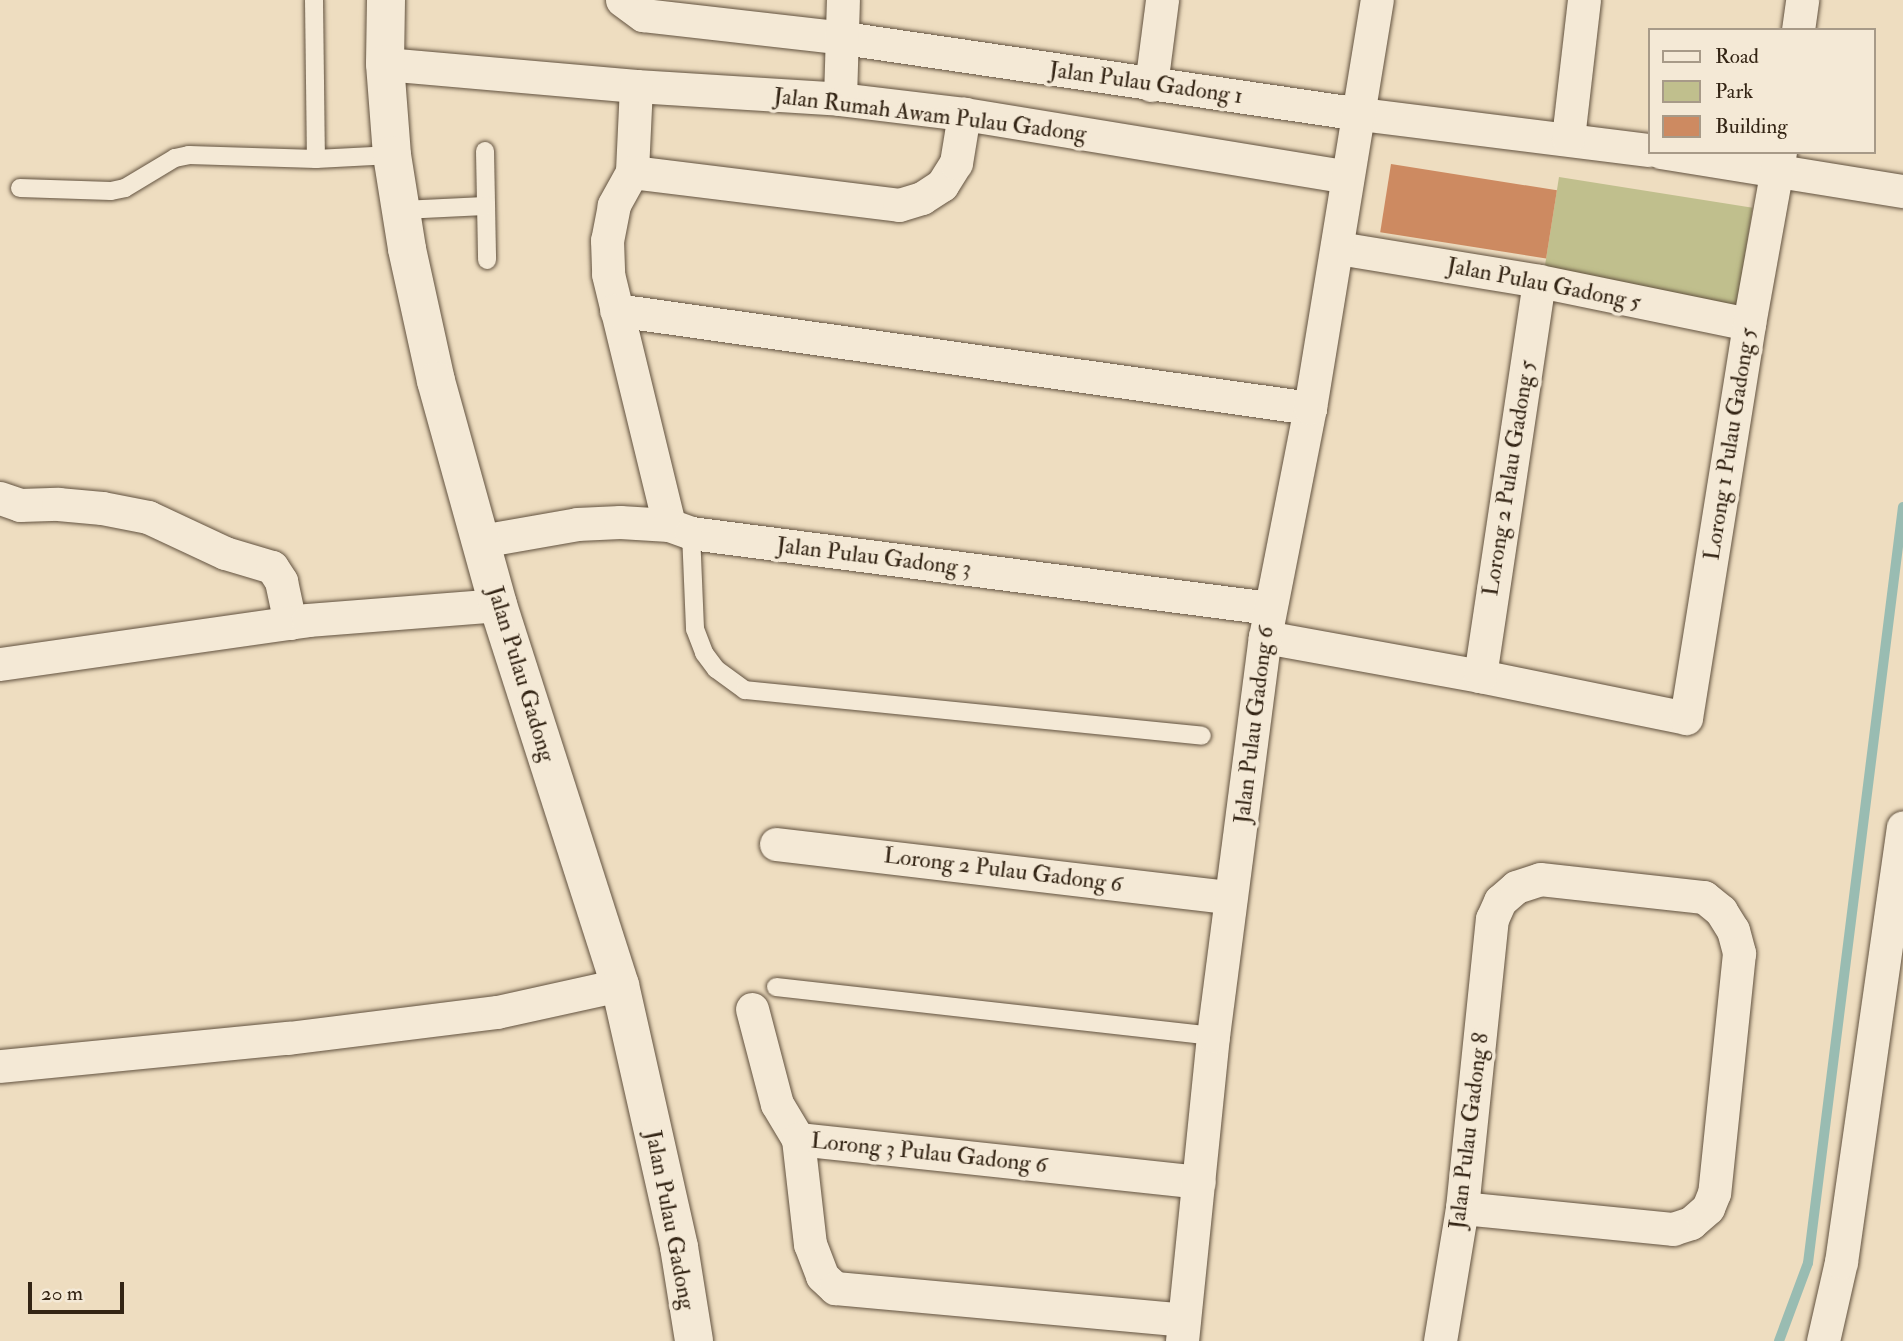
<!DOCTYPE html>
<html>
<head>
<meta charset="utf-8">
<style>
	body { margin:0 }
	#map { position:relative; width:1903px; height:1341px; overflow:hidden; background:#eeddc0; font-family:"IM FELL Double Pica",serif }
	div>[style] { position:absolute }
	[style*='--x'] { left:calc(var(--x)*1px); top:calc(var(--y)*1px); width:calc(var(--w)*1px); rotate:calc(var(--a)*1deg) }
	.green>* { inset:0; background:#c0bf8d; transform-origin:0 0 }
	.stream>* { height:10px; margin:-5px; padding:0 5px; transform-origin:5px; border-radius:5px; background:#99bcb2 }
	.building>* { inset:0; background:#cd8a61; transform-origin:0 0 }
	.roads { filter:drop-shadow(0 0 2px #62523f) drop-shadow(0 0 2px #62523f) }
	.lane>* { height:18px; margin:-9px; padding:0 9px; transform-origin:9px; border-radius:9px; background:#f4e9d6 }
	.street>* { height:33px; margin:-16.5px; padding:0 16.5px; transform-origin:16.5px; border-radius:16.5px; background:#f4e9d6 }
	.secondary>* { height:38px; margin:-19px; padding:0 19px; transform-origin:19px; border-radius:19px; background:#f4e9d6 }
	span { translate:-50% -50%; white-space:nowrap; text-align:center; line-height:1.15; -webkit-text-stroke:7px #f4e9d6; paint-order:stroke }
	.street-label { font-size:23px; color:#332414 }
	.legend { position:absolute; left:1648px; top:28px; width:228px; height:126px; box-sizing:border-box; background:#f4e9d6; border:2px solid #a79a88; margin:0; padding:9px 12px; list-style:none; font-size:21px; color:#332414 }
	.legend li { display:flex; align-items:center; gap:14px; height:35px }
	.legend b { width:35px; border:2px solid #a79a88 }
	.scale { position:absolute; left:28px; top:1282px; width:96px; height:32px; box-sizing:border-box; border:4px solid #332414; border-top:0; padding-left:9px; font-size:21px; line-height:24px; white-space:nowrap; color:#332414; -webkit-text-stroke:5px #f4e9d6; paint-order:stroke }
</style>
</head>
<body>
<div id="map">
	<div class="green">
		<i style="left:1559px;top:177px;width:196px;height:99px;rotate:9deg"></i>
	</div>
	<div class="stream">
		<i style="--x:1779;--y:1341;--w:83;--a:-69.6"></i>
		<i style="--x:1808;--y:1263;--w:762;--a:-82.84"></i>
	</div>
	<div class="building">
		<i style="left:1391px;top:164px;width:168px;height:69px;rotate:9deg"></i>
	</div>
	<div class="roads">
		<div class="lane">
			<i style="--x:314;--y:0;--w:159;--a:89.3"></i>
			<i style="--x:485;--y:151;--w:109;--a:88.9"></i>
			<i style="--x:20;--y:188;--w:91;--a:1.9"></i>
			<i style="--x:111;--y:191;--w:14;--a:-12"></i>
			<i style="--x:125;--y:188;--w:58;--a:-31"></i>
			<i style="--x:175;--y:158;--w:14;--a:-12"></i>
			<i style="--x:189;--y:155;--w:127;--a:1.8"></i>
			<i style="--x:316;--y:159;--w:76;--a:-3"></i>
			<i style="--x:401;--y:210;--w:85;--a:-2.7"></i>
			<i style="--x:691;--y:533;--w:96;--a:87.6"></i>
			<i style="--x:695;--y:629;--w:26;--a:69"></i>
			<i style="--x:704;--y:653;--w:20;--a:53"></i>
			<i style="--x:716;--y:669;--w:36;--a:36"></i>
			<i style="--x:745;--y:690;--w:459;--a:5.7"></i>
			<i style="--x:776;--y:987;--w:440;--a:6.4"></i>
		</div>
		<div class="street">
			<i style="--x:622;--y:0;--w:26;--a:36"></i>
			<i style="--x:643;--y:15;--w:202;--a:6.5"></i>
			<i style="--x:844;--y:38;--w:522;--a:8.38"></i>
			<i style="--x:1360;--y:114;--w:291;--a:7.1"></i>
			<i style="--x:1798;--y:30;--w:30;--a:-82"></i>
			<i style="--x:385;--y:64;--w:252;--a:5"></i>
			<i style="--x:636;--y:86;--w:204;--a:3.6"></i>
			<i style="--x:840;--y:99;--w:125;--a:6.9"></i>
			<i style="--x:964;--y:114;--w:388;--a:9.3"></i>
			<i style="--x:1151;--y:85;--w:86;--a:-82.6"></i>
			<i style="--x:636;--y:86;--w:86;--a:92.7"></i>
			<i style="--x:632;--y:172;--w:38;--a:119"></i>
			<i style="--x:614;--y:205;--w:36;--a:101"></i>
			<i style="--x:607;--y:240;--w:34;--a:88"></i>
			<i style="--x:608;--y:274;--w:258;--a:76.3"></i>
			<i style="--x:840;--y:99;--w:99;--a:-88.3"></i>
			<i style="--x:1568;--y:138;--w:139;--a:-83.4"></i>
			<i style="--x:1661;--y:152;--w:245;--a:9.2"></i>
			<i style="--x:632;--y:172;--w:269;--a:7"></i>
			<i style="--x:899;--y:205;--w:24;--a:-17"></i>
			<i style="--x:922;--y:198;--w:24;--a:-33"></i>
			<i style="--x:942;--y:185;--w:26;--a:-58"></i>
			<i style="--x:956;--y:163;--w:50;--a:-80.7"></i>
			<i style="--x:1338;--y:248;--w:204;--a:9.3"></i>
			<i style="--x:1539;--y:281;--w:214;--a:11.6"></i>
			<i style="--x:616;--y:310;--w:701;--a:8.04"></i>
			<i style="--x:0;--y:498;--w:21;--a:19"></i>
			<i style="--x:20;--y:505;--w:38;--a:-2"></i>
			<i style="--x:58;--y:504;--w:44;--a:5.2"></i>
			<i style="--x:102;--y:508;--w:47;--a:11.1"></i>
			<i style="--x:148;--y:517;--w:85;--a:25.1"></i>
			<i style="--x:225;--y:553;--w:49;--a:16.6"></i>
			<i style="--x:272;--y:567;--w:17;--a:57"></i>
			<i style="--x:281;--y:581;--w:43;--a:77.9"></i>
			<i style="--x:481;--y:541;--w:97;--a:-10"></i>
			<i style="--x:577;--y:524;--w:43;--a:-2.7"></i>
			<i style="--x:620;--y:522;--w:49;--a:3.5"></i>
			<i style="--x:669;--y:525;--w:23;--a:20"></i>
			<i style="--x:691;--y:533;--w:583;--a:7.39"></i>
			<i style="--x:1265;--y:637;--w:219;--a:10.3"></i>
			<i style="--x:1480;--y:676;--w:210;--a:11.5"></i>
			<i style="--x:1686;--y:718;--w:399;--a:-80.9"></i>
			<i style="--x:1749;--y:324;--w:175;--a:-79.8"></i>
			<i style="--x:0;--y:664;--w:311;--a:-8.1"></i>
			<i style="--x:308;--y:620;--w:191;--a:-4.5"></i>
			<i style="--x:1480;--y:676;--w:399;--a:-81.5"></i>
			<i style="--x:776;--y:844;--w:457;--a:6.7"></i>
			<i style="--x:752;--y:1009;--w:98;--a:75.3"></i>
			<i style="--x:777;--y:1104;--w:41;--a:59"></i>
			<i style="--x:798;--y:1139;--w:403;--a:6.1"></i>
			<i style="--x:0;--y:1066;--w:289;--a:-5.6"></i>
			<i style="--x:288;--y:1038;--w:211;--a:-7.1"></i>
			<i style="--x:497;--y:1012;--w:126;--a:-12.4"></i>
			<i style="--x:798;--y:1139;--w:106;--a:83.5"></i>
			<i style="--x:810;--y:1244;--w:34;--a:69"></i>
			<i style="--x:822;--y:1276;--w:18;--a:43"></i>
			<i style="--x:835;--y:1288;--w:350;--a:5.2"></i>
			<i style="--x:1182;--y:1341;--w:307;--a:-84.2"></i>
			<i style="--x:1213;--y:1036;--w:402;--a:-82.6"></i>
			<i style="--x:1265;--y:637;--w:233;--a:-78.9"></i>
			<i style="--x:1310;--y:408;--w:413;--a:-80.7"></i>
			<i style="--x:1440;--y:1341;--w:135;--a:-80.6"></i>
			<i style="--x:1462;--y:1208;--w:291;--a:-84.1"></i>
			<i style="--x:1492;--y:919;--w:20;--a:-66"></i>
			<i style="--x:1500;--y:901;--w:21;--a:-41"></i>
			<i style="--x:1516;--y:887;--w:25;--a:-18"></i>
			<i style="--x:1540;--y:879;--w:165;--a:6.3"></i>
			<i style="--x:1704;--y:897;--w:22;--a:39"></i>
			<i style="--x:1721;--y:911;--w:22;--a:58"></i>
			<i style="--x:1733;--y:930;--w:24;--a:75"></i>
			<i style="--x:1739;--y:953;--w:241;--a:95.9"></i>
			<i style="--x:1714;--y:1193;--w:16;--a:112"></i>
			<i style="--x:1708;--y:1208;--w:23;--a:139"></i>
			<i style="--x:1691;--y:1223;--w:19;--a:162"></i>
			<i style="--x:1673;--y:1229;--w:212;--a:-174.3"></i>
			<i style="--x:1823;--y:1341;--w:81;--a:-77.2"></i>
			<i style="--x:1841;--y:1262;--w:439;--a:-81.9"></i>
		</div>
		<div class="secondary">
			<i style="--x:386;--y:0;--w:64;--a:90.9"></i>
			<i style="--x:385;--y:64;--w:91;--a:85.6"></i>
			<i style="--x:392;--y:155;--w:95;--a:80.9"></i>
			<i style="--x:407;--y:249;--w:135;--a:77.6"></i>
			<i style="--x:436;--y:381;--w:232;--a:74.5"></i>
			<i style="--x:498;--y:605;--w:399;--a:72.2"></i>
			<i style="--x:620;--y:985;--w:269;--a:77.3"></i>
			<i style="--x:679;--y:1247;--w:95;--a:80.9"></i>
		</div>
	</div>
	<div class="street-label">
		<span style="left:1146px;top:83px;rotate:8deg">Jalan Pulau Gadong 1</span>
		<span style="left:930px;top:115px;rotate:7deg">Jalan Rumah Awam Pulau Gadong</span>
		<span style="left:1544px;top:284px;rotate:11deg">Jalan Pulau Gadong 5</span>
		<span style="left:1730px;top:444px;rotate:-81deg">Lorong 1 Pulau Gadong 5</span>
		<span style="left:1509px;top:478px;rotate:-81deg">Lorong 2 Pulau Gadong 5</span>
		<span style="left:874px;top:557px;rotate:7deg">Jalan Pulau Gadong 3</span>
		<span style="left:521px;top:674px;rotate:73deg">Jalan Pulau Gadong</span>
		<span style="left:1254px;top:725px;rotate:-83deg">Jalan Pulau Gadong 6</span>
		<span style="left:1003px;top:870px;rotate:7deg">Lorong 2 Pulau Gadong 6</span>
		<span style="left:1469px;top:1131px;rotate:-83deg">Jalan Pulau Gadong 8</span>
		<span style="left:929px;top:1153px;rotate:6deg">Lorong 3 Pulau Gadong 6</span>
		<span style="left:670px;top:1220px;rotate:79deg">Jalan Pulau Gadong</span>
	</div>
	<ul class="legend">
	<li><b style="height:9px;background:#f4e9d6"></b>Road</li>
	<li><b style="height:19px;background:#c0bf8d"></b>Park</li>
	<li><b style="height:19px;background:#cd8a61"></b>Building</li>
	</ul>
	<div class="scale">20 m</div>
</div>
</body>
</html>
